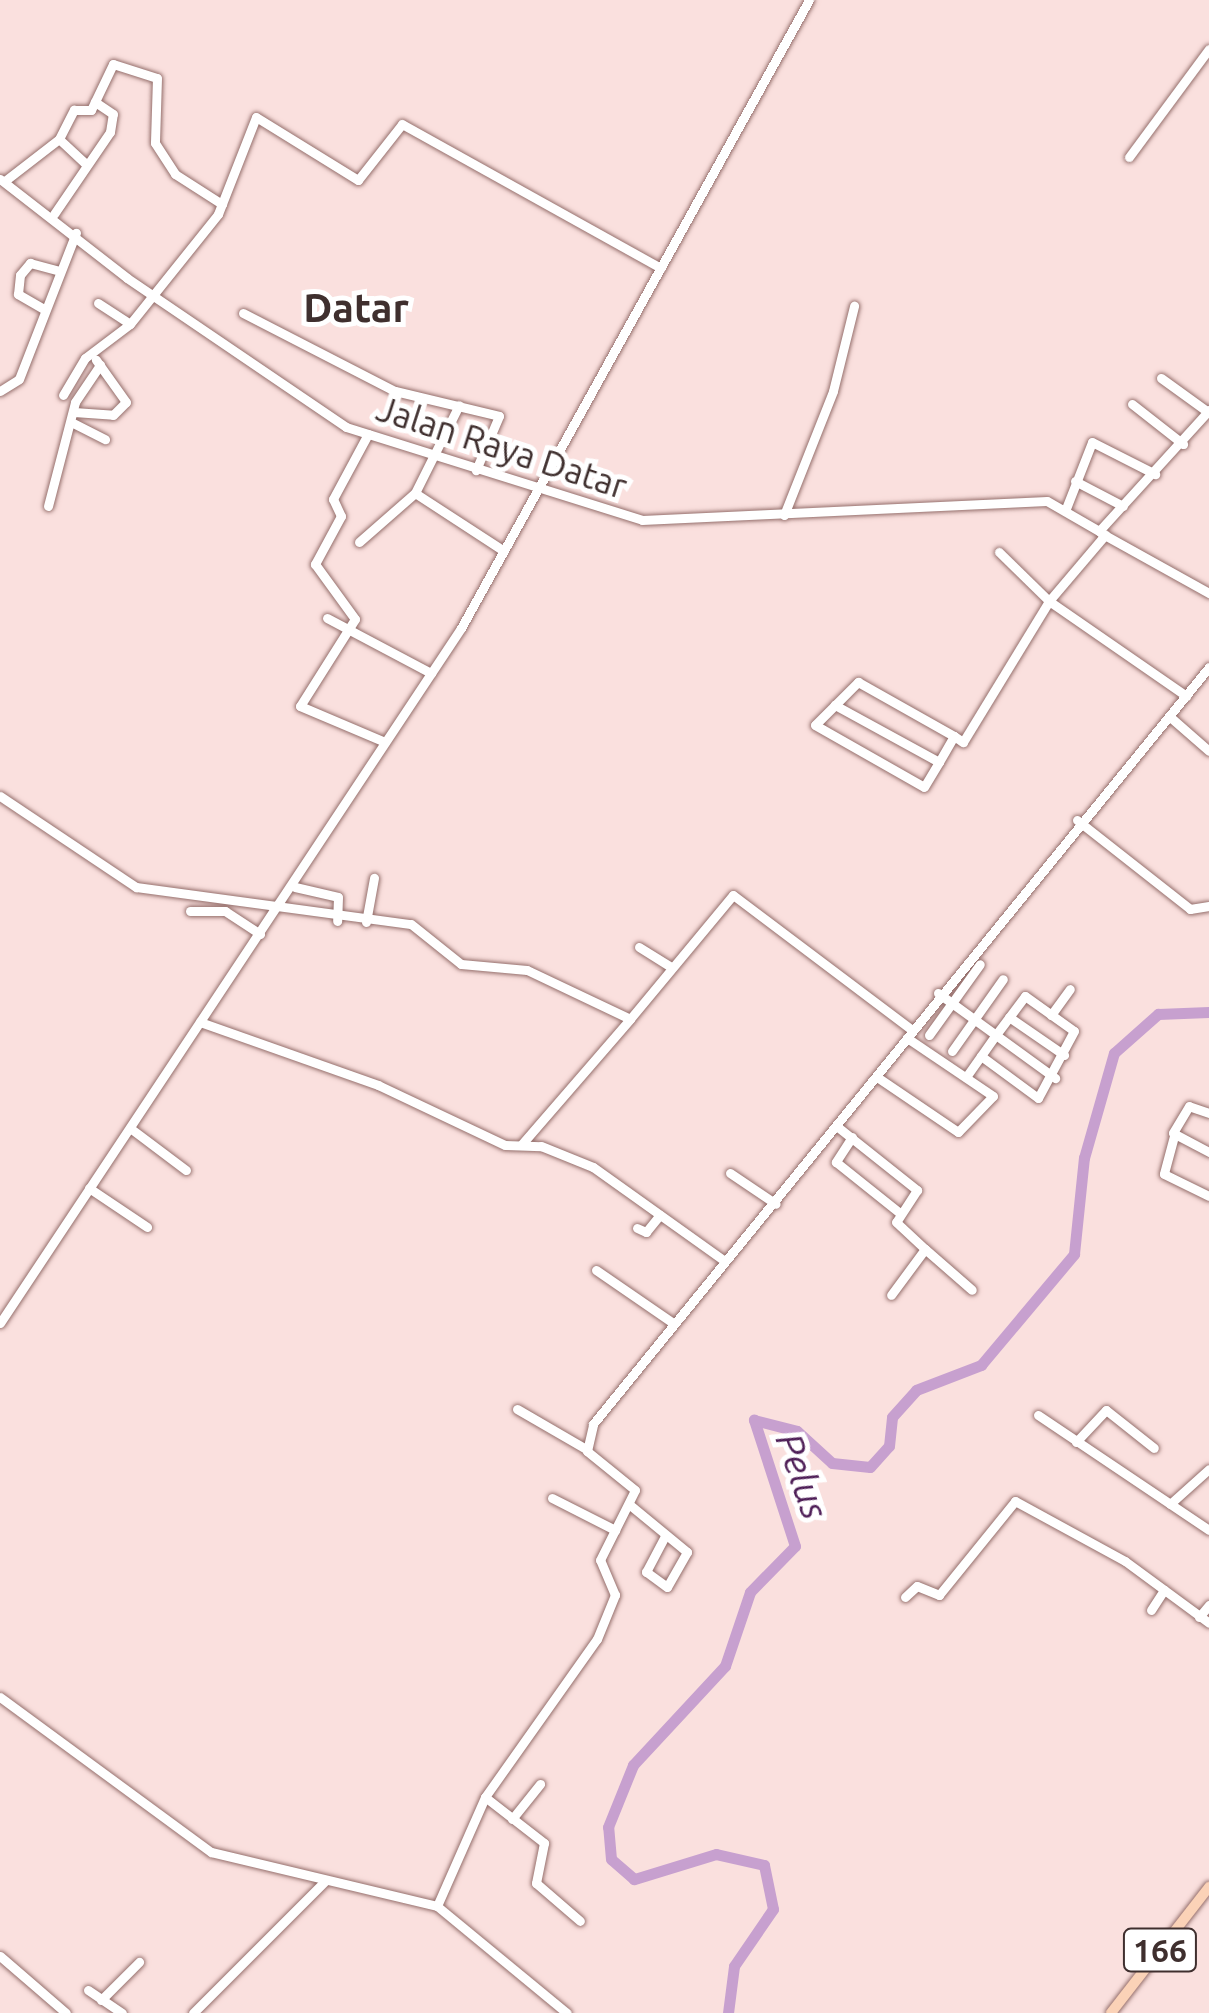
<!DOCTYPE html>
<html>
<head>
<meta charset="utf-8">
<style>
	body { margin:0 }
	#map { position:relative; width:1209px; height:2013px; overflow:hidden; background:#fae0de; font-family:Ubuntu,sans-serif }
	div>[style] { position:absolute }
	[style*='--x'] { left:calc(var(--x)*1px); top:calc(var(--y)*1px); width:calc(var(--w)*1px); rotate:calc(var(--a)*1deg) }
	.river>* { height:11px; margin:-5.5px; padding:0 5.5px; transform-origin:5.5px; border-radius:5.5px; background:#c7a0cf }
	.roads { filter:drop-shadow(0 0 2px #956f6c) drop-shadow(0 0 2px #956f6c) }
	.minor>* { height:9px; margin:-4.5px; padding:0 4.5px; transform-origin:4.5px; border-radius:4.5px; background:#fff }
	.major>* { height:10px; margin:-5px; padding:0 5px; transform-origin:5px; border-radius:5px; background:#fbd2b7 }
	span { translate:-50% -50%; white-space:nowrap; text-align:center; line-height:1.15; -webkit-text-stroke:10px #fff; paint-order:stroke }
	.shield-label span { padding:2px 8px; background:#fff; border:2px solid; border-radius:8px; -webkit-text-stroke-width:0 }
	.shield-label { font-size:32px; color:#3f2f2e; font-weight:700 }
	.street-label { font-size:35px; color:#3f2f2e }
	.water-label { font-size:38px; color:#4e1e57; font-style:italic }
	.quarter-label { font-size:40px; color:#3f2f2e; font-weight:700 }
</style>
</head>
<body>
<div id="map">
	<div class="river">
		<i style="--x:728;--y:2013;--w:47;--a:-82.7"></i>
		<i style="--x:734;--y:1966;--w:69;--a:-55.6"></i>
		<i style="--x:773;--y:1909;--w:45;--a:-101.6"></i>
		<i style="--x:764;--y:1865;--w:49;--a:-167.1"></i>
		<i style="--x:716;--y:1854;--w:86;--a:163"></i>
		<i style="--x:634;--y:1879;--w:30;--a:-139"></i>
		<i style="--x:611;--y:1859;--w:32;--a:-95"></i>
		<i style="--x:608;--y:1827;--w:67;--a:-68"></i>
		<i style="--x:633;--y:1765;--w:135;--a:-47.1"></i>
		<i style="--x:725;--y:1666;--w:78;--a:-71.3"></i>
		<i style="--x:750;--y:1592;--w:64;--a:-45.6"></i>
		<i style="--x:795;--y:1546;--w:133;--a:-108"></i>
		<i style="--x:754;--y:1420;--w:44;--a:14.3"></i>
		<i style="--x:797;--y:1431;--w:47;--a:42.4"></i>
		<i style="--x:832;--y:1463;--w:38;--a:6"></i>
		<i style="--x:870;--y:1467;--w:28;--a:-48"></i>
		<i style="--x:889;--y:1446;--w:29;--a:-84"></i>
		<i style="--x:892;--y:1417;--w:36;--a:-48"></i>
		<i style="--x:916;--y:1390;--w:70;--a:-21"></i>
		<i style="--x:981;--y:1365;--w:145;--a:-50"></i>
		<i style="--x:1074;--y:1254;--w:97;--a:-84.1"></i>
		<i style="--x:1084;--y:1158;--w:109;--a:-74.1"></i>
		<i style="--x:1114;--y:1053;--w:59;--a:-41.6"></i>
		<i style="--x:1158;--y:1014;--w:51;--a:-2.2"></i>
	</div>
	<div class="roads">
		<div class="minor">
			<i style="--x:59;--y:139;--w:33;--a:-63"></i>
			<i style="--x:74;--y:110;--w:17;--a:0"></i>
			<i style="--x:91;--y:110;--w:51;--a:-64.4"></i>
			<i style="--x:113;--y:64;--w:46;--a:17.7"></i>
			<i style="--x:157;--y:78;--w:65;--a:91.8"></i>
			<i style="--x:155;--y:143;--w:37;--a:57"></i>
			<i style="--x:175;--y:174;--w:56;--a:32.6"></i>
			<i style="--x:1129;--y:157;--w:134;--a:-53.5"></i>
			<i style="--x:0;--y:179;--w:161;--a:37.9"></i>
			<i style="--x:127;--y:278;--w:265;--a:34.2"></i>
			<i style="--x:346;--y:427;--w:310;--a:17.4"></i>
			<i style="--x:642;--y:520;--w:405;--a:-2.7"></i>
			<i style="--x:1047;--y:501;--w:60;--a:30"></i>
			<i style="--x:1099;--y:531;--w:164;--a:-47.7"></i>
			<i style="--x:6;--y:180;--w:67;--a:-37.7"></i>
			<i style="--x:59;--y:139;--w:38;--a:43"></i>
			<i style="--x:54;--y:214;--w:99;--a:-55.7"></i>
			<i style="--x:110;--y:132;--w:18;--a:-81"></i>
			<i style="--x:113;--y:114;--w:22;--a:-146"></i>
			<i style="--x:98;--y:303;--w:38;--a:33"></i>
			<i style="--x:42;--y:308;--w:28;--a:-150"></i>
			<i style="--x:18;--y:294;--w:19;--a:-84"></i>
			<i style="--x:20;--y:275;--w:16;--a:-50"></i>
			<i style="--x:30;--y:263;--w:28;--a:15"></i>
			<i style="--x:243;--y:313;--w:171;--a:27.2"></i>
			<i style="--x:395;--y:391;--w:107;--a:13.5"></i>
			<i style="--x:499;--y:416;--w:59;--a:113.1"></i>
			<i style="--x:1161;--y:378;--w:58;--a:35.9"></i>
			<i style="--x:0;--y:391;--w:22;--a:-32"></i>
			<i style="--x:19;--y:379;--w:157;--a:-68.7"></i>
			<i style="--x:63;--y:395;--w:43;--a:-59.3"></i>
			<i style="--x:85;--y:358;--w:56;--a:-37.1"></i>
			<i style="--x:130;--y:324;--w:141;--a:-51.3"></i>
			<i style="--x:218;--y:214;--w:104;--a:-68.6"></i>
			<i style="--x:256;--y:117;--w:120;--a:31.7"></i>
			<i style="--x:358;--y:180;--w:71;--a:-51.8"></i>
			<i style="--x:402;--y:124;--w:296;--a:29.1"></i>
			<i style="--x:1132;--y:404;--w:65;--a:38.1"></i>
			<i style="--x:74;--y:412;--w:39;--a:4"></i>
			<i style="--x:113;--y:415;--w:18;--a:-45"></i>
			<i style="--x:126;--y:402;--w:52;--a:-125.5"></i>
			<i style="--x:73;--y:423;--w:36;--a:27"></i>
			<i style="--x:368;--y:434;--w:74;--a:118.3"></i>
			<i style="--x:333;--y:499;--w:19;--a:65"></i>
			<i style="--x:341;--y:516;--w:55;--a:118.4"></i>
			<i style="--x:315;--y:564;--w:68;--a:54"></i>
			<i style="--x:355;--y:619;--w:103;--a:122.3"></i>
			<i style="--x:300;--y:706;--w:92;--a:23"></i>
			<i style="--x:1075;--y:481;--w:54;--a:27.5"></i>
			<i style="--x:415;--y:493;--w:106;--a:33.1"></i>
			<i style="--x:48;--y:506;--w:107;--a:-75.4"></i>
			<i style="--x:75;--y:402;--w:45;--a:-56"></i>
			<i style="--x:1065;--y:511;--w:74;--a:-68.6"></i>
			<i style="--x:1092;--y:442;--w:71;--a:26.9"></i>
			<i style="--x:784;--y:515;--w:133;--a:-68.4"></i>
			<i style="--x:833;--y:391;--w:88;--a:-76.1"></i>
			<i style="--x:1101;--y:533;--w:124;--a:29.1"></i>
			<i style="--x:359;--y:542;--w:74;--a:-41.2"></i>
			<i style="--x:415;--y:493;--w:98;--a:-63.4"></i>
			<i style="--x:999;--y:552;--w:70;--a:44.4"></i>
			<i style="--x:1049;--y:601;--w:167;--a:34.7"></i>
			<i style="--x:327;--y:618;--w:118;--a:27.9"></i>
			<i style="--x:835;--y:705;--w:28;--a:135"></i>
			<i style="--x:815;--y:725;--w:125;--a:29.6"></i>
			<i style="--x:924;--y:787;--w:29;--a:-59"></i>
			<i style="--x:1169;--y:716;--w:53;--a:41.2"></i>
			<i style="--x:954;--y:736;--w:30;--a:120"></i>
			<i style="--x:939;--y:762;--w:119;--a:-151.3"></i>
			<i style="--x:835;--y:705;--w:33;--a:-45"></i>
			<i style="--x:858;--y:682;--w:110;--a:29.4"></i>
			<i style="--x:954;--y:736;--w:11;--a:34"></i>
			<i style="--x:963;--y:742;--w:165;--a:-58.6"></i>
			<i style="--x:1049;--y:601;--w:87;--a:-49.7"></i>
			<i style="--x:0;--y:796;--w:164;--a:33.8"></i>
			<i style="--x:136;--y:887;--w:277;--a:7.7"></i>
			<i style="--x:411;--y:924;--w:64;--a:38.7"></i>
			<i style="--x:461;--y:964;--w:66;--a:5.2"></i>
			<i style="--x:527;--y:970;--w:114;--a:25.4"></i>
			<i style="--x:630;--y:1019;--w:161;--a:-50.3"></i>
			<i style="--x:733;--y:895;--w:224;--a:37"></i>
			<i style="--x:1077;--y:820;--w:144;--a:38.2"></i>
			<i style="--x:1190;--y:909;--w:19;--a:-9"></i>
			<i style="--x:295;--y:887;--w:44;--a:13.1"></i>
			<i style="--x:338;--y:897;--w:24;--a:92"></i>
			<i style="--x:190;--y:911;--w:35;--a:0"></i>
			<i style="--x:225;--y:911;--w:42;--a:33.3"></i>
			<i style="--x:366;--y:922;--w:45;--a:-79.7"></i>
			<i style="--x:639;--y:947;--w:38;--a:32"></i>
			<i style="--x:938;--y:993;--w:145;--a:36"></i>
			<i style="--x:1051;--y:1015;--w:32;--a:-54"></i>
			<i style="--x:1009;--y:1017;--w:67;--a:34.6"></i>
			<i style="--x:200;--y:1022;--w:189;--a:19.5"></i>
			<i style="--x:378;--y:1085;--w:140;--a:25.3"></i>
			<i style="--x:505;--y:1145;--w:36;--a:2"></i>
			<i style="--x:541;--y:1146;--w:56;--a:22"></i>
			<i style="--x:593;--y:1167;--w:162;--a:35.5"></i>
			<i style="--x:929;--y:1035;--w:87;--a:-54.3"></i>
			<i style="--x:952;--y:1051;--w:88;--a:-54.7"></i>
			<i style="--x:877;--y:1077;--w:98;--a:34.2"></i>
			<i style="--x:958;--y:1132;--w:50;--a:-45.8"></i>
			<i style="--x:993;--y:1096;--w:104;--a:-146"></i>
			<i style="--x:966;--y:1077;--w:50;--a:-54.7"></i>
			<i style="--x:995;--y:1036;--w:50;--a:-53.1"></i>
			<i style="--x:1025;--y:996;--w:60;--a:35.5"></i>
			<i style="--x:1074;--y:1031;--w:76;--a:118.2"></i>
			<i style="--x:1038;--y:1098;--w:71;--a:-143.6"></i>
			<i style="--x:1209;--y:1113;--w:21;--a:-161"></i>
			<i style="--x:1189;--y:1106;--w:31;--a:121"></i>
			<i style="--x:1173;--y:1133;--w:41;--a:27.8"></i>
			<i style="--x:130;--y:1128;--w:70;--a:36.9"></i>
			<i style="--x:839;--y:1128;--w:100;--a:38.5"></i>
			<i style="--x:917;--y:1190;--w:38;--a:123"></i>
			<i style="--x:896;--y:1222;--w:40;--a:43"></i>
			<i style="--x:925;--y:1249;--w:57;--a:126.5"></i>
			<i style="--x:1174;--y:1136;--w:39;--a:105"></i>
			<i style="--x:1164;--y:1174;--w:50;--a:26.1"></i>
			<i style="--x:852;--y:1137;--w:30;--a:123"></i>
			<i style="--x:836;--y:1162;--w:82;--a:38.6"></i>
			<i style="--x:521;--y:1145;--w:167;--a:-49.1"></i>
			<i style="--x:730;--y:1173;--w:55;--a:34"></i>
			<i style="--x:89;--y:1188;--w:70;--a:33.9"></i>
			<i style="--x:637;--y:1228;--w:10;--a:24"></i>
			<i style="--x:646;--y:1232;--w:22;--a:-51"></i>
			<i style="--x:925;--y:1249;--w:62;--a:41.1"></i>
			<i style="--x:596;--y:1270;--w:93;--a:34.5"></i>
			<i style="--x:0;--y:1323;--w:834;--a:-56.44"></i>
			<i style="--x:461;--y:628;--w:718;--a:-61.01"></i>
			<i style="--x:517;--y:1409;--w:80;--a:30.1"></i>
			<i style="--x:1038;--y:1415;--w:206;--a:33.9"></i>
			<i style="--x:1076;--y:1442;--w:44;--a:-46.8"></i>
			<i style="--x:1106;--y:1410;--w:61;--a:38.4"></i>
			<i style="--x:552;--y:1498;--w:71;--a:26.9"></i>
			<i style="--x:1170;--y:1504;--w:52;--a:-41.9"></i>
			<i style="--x:630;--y:1505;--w:74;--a:39.5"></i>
			<i style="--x:687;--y:1552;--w:40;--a:119.7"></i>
			<i style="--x:667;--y:1587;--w:26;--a:-144"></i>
			<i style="--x:646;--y:1572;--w:41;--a:-62.2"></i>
			<i style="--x:905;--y:1597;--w:16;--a:-43"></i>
			<i style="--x:917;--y:1586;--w:24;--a:22"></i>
			<i style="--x:939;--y:1595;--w:121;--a:-51"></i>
			<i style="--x:1015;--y:1501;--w:125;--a:28.6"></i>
			<i style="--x:1125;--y:1561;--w:104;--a:36.4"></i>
			<i style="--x:1151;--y:1610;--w:24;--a:-57"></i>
			<i style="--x:1199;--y:1617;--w:16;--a:-50"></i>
			<i style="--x:0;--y:1697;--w:262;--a:36.3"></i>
			<i style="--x:211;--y:1852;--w:232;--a:13.4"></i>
			<i style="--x:437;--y:1906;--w:168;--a:39.5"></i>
			<i style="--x:485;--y:1797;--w:75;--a:37.9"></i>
			<i style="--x:544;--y:1843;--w:41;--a:101.3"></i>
			<i style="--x:536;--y:1883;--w:58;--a:40.8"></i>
			<i style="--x:512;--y:1819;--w:45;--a:-51.3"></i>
			<i style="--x:437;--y:1906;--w:119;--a:-66.2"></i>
			<i style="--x:485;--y:1797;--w:194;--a:-54.7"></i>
			<i style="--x:597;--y:1639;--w:48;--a:-67.8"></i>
			<i style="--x:615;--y:1595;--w:38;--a:-113"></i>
			<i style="--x:600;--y:1560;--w:78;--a:-63.4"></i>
			<i style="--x:635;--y:1490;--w:62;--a:-140.9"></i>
			<i style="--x:587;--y:1451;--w:28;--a:-77"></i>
			<i style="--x:593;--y:1424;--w:976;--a:-50.86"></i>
			<i style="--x:0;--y:1956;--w:87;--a:40.8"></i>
			<i style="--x:88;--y:1990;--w:41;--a:34.1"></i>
			<i style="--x:101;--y:2000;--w:54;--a:-45"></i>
			<i style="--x:193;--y:2013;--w:187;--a:-45"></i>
		</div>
		<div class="major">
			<i style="--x:1111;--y:2013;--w:160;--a:-52.1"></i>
		</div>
	</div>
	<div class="shield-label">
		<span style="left:1160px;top:1950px">166</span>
	</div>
	<div class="street-label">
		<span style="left:502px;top:447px;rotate:18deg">Jalan Raya Datar</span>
	</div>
	<div class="water-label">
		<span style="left:802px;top:1476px;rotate:71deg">Pelus</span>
	</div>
	<div class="quarter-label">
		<span style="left:356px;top:308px">Datar</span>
	</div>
</div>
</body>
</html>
